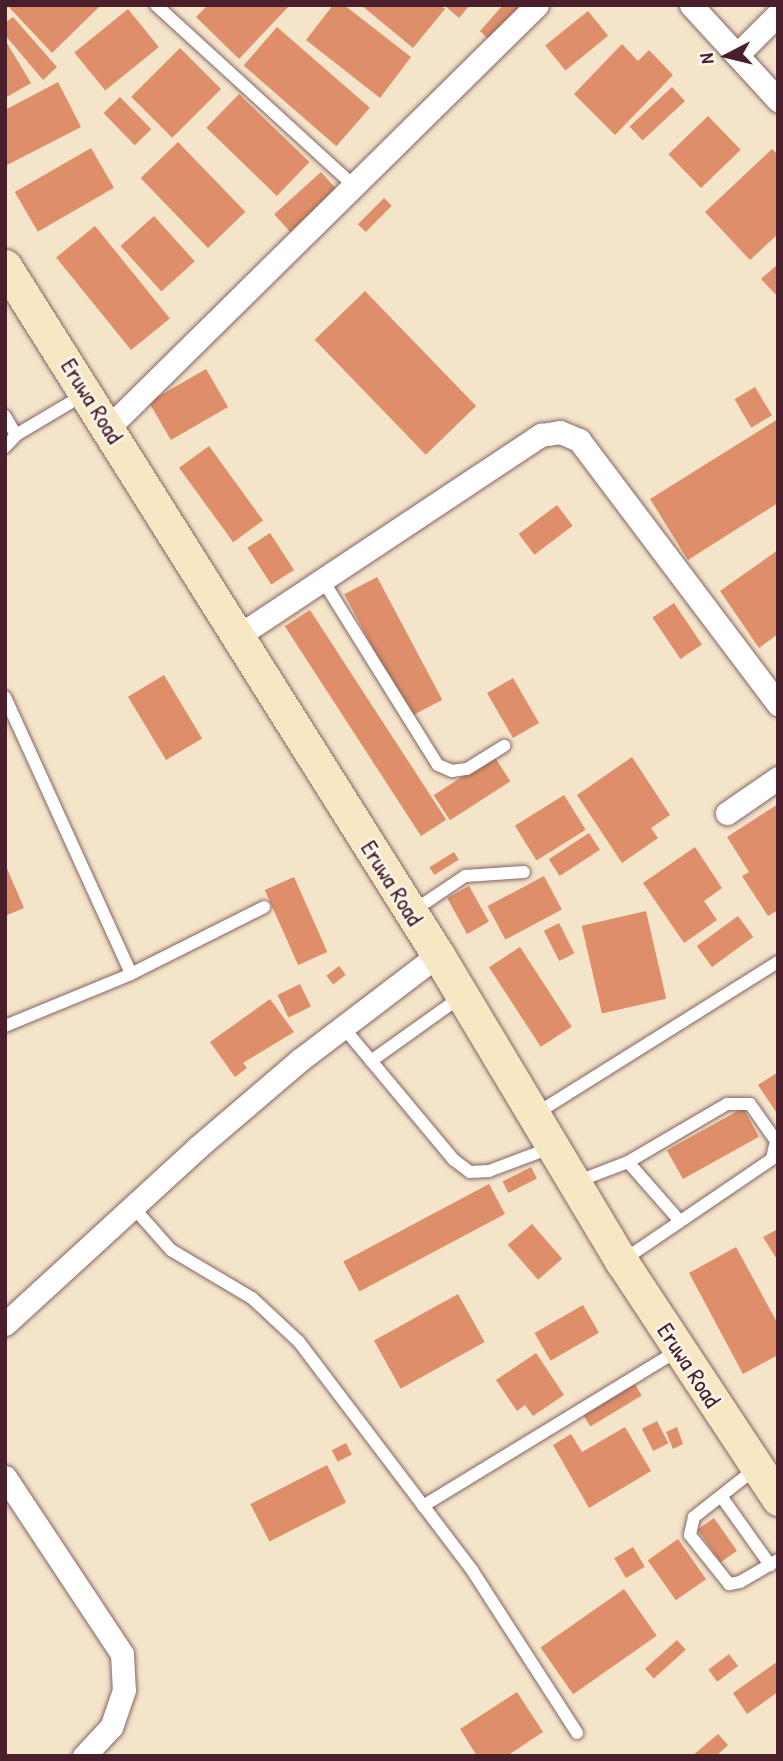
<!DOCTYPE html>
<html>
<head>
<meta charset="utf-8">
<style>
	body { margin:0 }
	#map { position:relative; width:783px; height:1761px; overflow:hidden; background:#f4e4ca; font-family:"Patrick Hand",sans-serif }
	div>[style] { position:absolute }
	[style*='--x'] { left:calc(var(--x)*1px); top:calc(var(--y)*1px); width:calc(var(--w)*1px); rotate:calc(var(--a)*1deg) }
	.building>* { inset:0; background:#de8f69; transform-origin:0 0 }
	.roads { filter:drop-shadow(0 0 2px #866463) drop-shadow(0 0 2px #866463) }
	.lane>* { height:12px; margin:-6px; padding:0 6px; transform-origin:6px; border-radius:6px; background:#fff }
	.street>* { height:23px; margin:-11.5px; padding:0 11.5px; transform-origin:11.5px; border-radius:11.5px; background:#fff }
	.secondary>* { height:33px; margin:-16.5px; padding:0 16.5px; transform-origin:16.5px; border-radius:16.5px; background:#f7e8c3 }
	span { translate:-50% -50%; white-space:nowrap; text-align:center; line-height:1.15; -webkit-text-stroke:5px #fbf7ec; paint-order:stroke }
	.street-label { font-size:24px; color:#4a1f2b }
	.frame { position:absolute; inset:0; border:7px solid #4a1f2b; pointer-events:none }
	.north { position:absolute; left:692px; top:21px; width:70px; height:70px; -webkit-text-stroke:5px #fbf7ec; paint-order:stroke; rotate:263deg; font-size:19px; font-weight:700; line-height:28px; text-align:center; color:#4a1f2b }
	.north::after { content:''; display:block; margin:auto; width:24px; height:32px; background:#4a1f2b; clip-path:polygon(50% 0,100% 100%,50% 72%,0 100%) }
</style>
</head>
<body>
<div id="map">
	<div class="building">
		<i style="clip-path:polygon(7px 5px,101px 5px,52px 53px)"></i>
		<i style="clip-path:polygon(208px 5px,290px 5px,239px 59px,196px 17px)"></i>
		<i style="clip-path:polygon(333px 5px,344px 5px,411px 57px,380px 98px,306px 40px)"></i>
		<i style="clip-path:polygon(361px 5px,440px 5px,445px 9px,413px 48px)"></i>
		<i style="clip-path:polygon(444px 5px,470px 5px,459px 18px)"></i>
		<i style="clip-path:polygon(503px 5px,523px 5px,491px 42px,480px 31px)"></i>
		<i style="left:128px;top:9px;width:49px;height:69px;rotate:51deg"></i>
		<i style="left:588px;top:11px;width:32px;height:55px;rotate:51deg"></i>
		<i style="clip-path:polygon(13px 17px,57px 67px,43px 80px,5px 35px,5px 23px)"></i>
		<i style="left:277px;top:27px;width:123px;height:51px;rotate:41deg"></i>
		<i style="clip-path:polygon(5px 40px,31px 83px,5px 98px)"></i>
		<i style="clip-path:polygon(622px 44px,638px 61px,649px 50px,673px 75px,615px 135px,574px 94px)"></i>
		<i style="left:180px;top:48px;width:58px;height:69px;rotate:45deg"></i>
		<i style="clip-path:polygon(58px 82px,81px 127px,5px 166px,5px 110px)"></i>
		<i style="left:672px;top:87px;width:19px;height:58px;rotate:47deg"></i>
		<i style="left:239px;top:94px;width:98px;height:47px;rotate:44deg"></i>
		<i style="left:120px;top:97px;width:45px;height:23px;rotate:46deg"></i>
		<i style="left:708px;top:116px;width:47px;height:55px;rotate:46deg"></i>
		<i style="left:178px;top:142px;width:97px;height:52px;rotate:46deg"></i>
		<i style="left:91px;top:148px;width:46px;height:88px;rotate:60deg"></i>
		<i style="clip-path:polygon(772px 149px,778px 155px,778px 234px,750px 260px,705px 212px)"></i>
		<i style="left:321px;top:172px;width:27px;height:63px;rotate:48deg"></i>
		<i style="left:384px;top:198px;width:11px;height:37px;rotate:45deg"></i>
		<i style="left:154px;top:216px;width:61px;height:45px;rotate:48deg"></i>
		<i style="left:95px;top:226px;width:119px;height:50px;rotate:51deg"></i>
		<i style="clip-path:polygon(778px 264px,778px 297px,761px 279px)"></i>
		<i style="left:365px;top:291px;width:160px;height:70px;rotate:46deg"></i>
		<i style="left:206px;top:369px;width:44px;height:66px;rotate:60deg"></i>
		<i style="left:755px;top:387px;width:33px;height:24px;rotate:59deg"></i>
		<i style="clip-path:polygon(778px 419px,778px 503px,688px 560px,650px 499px)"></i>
		<i style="left:209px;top:446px;width:92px;height:37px;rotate:54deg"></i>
		<i style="left:557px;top:505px;width:26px;height:48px;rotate:53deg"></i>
		<i style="left:270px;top:533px;width:44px;height:27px;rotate:57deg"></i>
		<i style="clip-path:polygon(778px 550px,778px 634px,759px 648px,720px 591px)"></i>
		<i style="left:377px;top:577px;width:139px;height:37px;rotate:62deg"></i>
		<i style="left:674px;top:603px;width:50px;height:26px;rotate:56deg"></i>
		<i style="left:310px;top:610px;width:250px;height:30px;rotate:57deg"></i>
		<i style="left:164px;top:675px;width:74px;height:42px;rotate:59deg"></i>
		<i style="left:513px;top:678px;width:52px;height:30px;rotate:60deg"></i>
		<i style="left:494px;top:756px;width:30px;height:72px;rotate:57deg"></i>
		<i style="clip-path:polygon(632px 757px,670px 815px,651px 828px,658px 838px,622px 863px,577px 795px)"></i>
		<i style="left:564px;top:795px;width:41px;height:58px;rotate:58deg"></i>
		<i style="clip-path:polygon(778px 804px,778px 910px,768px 916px,742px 876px,749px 872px,727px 837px)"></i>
		<i style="left:589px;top:833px;width:20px;height:48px;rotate:57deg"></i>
		<i style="clip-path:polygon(695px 847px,722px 888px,704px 901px,717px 920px,684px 943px,643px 883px)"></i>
		<i style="left:454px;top:852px;width:9px;height:29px;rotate:58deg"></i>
		<i style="clip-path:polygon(5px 864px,24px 908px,5px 916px)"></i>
		<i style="left:544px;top:876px;width:38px;height:64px;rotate:62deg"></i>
		<i style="left:294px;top:877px;width:82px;height:32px;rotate:66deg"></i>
		<i style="left:469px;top:886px;width:41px;height:25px;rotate:61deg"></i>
		<i style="left:646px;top:911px;width:90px;height:66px;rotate:77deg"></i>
		<i style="left:738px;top:916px;width:26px;height:51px;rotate:54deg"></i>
		<i style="left:559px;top:923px;width:34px;height:17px;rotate:63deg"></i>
		<i style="left:520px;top:947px;width:95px;height:37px;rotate:57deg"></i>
		<i style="left:339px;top:966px;width:11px;height:16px;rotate:52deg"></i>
		<i style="left:300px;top:984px;width:25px;height:25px;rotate:64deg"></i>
		<i style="clip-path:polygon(270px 999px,294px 1032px,243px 1063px,247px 1068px,235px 1077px,210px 1042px)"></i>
		<i style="clip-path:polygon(778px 1072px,778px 1115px,758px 1085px)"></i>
		<i style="left:743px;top:1108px;width:33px;height:87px;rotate:61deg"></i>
		<i style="left:531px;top:1167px;width:13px;height:32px;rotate:63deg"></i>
		<i style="left:489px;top:1184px;width:34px;height:165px;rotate:62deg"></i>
		<i style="left:532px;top:1224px;width:46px;height:32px;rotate:49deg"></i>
		<i style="clip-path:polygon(778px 1229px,778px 1261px,763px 1237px)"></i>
		<i style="clip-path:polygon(736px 1247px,778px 1324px,778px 1355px,743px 1374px,689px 1273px)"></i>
		<i style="left:458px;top:1294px;width:55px;height:96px;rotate:61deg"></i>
		<i style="left:583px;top:1305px;width:32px;height:56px;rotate:60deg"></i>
		<i style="clip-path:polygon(536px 1353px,564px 1395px,533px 1416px,525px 1405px,517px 1411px,496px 1380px)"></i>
		<i style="left:633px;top:1381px;width:17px;height:60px;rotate:59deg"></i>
		<i style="left:657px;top:1421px;width:25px;height:17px;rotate:63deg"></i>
		<i style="clip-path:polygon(625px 1427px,651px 1471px,589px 1508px,553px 1445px,571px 1434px,582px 1452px)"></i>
		<i style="clip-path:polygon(677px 1427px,683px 1444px,673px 1449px,666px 1432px)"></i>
		<i style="left:346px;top:1443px;width:13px;height:16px;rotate:63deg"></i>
		<i style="left:327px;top:1465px;width:42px;height:86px;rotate:63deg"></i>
		<i style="left:714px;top:1518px;width:40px;height:20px;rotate:55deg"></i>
		<i style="left:678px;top:1539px;width:49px;height:37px;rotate:55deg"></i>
		<i style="left:633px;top:1547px;width:23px;height:22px;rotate:59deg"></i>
		<i style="left:624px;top:1589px;width:57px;height:102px;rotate:55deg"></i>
		<i style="left:677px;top:1640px;width:13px;height:43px;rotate:48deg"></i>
		<i style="left:729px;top:1654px;width:15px;height:26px;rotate:53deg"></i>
		<i style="clip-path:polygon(778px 1661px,778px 1692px,747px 1714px,733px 1693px)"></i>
		<i style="clip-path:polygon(517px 1692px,543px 1732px,507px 1756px,477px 1756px,460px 1729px)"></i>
		<i style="clip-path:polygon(718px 1734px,728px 1745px,716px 1756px,692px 1756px)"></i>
	</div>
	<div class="roads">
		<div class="lane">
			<i style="--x:156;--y:5;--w:270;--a:42.4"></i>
			<i style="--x:5;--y:416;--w:22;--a:60"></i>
			<i style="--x:5;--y:447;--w:16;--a:-47"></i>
			<i style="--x:16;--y:435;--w:78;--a:-30.8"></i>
			<i style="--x:322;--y:579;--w:219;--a:58.1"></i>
			<i style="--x:438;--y:765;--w:15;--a:23"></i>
			<i style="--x:452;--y:771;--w:15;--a:-8"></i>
			<i style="--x:467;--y:769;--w:44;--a:-31.9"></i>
			<i style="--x:5;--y:697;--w:304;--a:65.5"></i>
			<i style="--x:413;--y:911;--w:63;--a:-33.9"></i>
			<i style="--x:465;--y:876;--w:59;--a:-3.9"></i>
			<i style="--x:5;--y:1026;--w:136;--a:-22.4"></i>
			<i style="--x:131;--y:974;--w:149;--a:-26.7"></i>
			<i style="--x:343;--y:1027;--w:173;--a:50.2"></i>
			<i style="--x:454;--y:1160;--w:20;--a:37"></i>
			<i style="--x:470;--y:1172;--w:19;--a:-3"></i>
			<i style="--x:489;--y:1171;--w:65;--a:-20.7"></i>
			<i style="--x:371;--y:1061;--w:112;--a:-35.5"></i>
			<i style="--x:534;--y:1115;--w:288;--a:-32.1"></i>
			<i style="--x:628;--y:1162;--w:77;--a:48.7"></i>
			<i style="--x:576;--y:1182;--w:56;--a:-21"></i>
			<i style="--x:628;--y:1162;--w:115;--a:-30.4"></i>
			<i style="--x:727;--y:1104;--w:23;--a:0"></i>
			<i style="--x:750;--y:1104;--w:45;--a:54.9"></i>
			<i style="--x:776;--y:1141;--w:18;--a:103"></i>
			<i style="--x:772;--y:1159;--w:181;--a:145.8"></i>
			<i style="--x:133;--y:1207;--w:57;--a:48.5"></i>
			<i style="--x:171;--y:1250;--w:94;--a:30.7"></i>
			<i style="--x:252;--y:1298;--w:64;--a:43.1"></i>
			<i style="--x:299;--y:1342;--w:286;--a:52.8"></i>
			<i style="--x:472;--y:1570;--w:194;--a:57.2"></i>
			<i style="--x:755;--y:1469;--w:78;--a:141.8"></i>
			<i style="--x:694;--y:1517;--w:18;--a:103"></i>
			<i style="--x:690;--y:1535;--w:63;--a:51.5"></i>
			<i style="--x:729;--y:1584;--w:11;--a:-10"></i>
			<i style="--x:740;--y:1582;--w:44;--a:-30.1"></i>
			<i style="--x:721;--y:1496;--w:85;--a:54.6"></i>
			<i style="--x:423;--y:1506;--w:301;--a:-31.4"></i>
		</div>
		<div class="street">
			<i style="--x:691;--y:5;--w:129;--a:47.5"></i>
			<i style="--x:737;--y:55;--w:58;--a:-45"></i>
			<i style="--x:109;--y:427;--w:601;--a:-44.6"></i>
			<i style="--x:238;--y:636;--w:364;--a:-33.6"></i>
			<i style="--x:541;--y:435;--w:19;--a:-9"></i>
			<i style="--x:560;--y:432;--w:21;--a:23"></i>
			<i style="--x:579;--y:440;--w:331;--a:53"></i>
			<i style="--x:727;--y:813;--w:62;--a:-34.5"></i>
			<i style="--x:5;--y:1324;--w:262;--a:-42.5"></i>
			<i style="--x:198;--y:1147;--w:134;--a:-40.5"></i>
			<i style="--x:300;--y:1060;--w:173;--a:-37.3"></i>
			<i style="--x:5;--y:1477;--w:212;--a:56.5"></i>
			<i style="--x:122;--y:1654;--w:36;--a:87"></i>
			<i style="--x:124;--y:1690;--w:39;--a:109"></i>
			<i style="--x:111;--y:1727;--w:40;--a:133"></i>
		</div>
		<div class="secondary">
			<i style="--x:5;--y:266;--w:814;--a:57.85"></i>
			<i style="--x:438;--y:955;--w:358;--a:59.1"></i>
			<i style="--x:622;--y:1262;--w:284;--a:56.6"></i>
		</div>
	</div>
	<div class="street-label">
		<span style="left:92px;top:401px;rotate:58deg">Eruwa Road</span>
		<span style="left:392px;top:883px;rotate:58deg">Eruwa Road</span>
		<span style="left:689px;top:1365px;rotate:57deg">Eruwa Road</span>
	</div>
	<div class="frame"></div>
	<div class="north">N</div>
</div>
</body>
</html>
